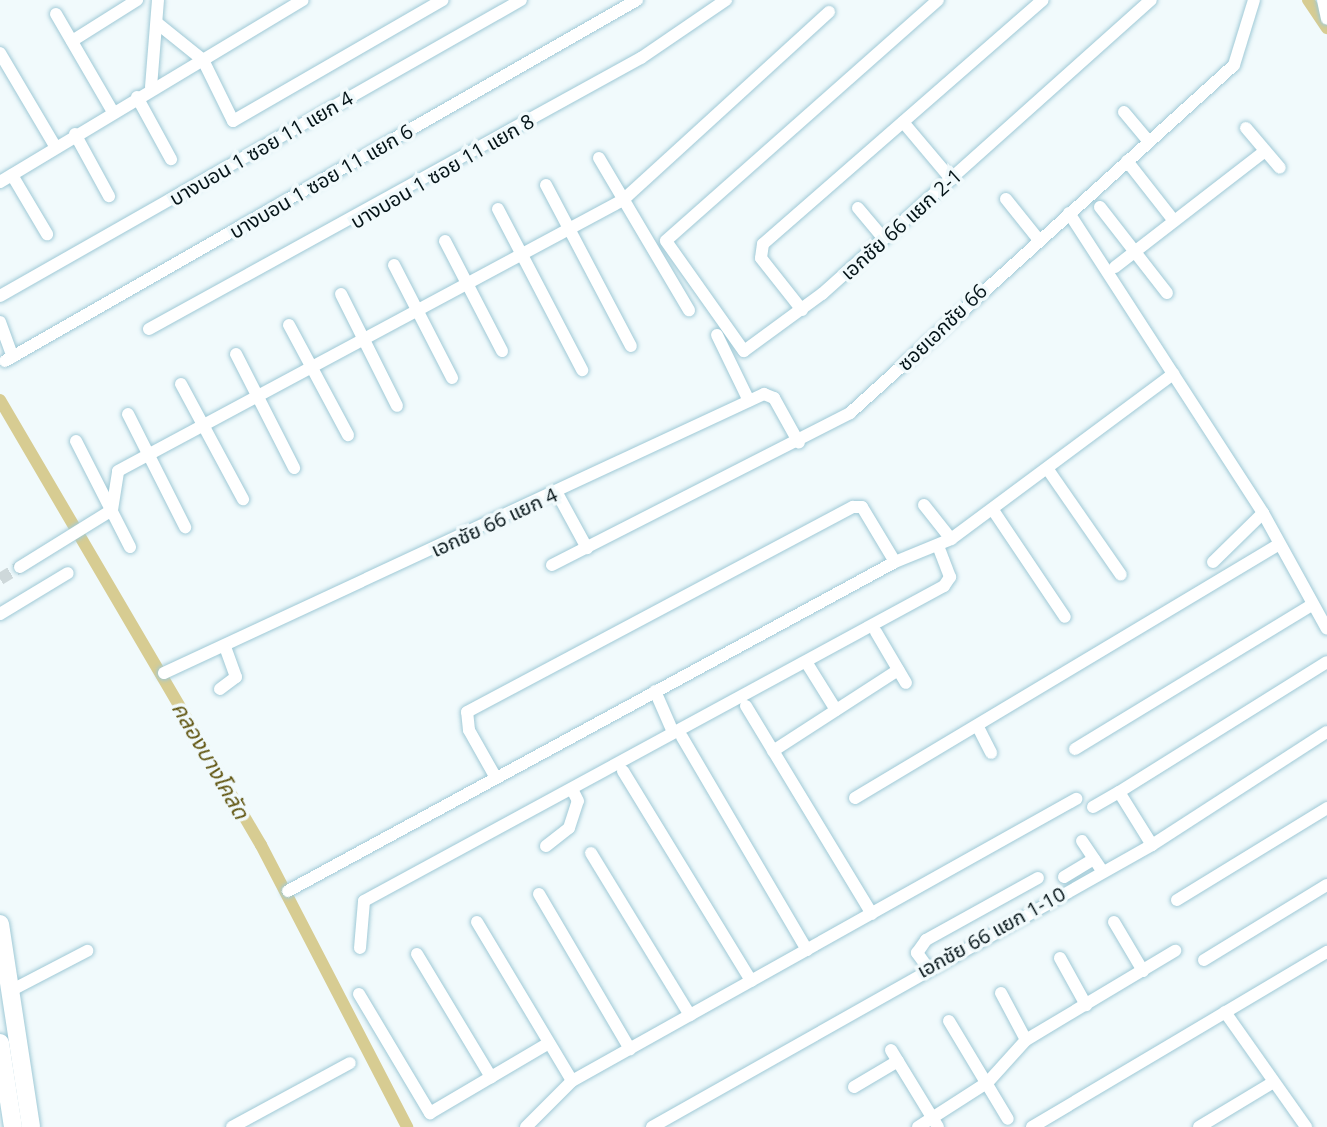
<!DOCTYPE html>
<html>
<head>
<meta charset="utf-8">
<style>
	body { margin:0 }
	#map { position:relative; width:1327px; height:1127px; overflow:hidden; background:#f1fafc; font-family:"Open Sans","Noto Sans Thai",sans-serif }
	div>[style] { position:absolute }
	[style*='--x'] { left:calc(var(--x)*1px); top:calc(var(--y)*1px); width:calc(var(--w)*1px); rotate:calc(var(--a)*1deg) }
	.canal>* { height:12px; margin:-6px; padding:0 6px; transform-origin:6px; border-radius:6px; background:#d7cc92 }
	.minor-tunnel>* { height:12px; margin-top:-6px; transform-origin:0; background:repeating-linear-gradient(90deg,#ced8da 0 12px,transparent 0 18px) }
	.roads { filter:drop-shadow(0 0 2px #9fc9d6) drop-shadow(0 0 2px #9fc9d6) }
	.minor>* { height:12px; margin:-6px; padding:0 6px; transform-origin:6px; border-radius:6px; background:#fff }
	.primary>* { height:18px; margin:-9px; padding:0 9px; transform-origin:9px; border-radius:9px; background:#fff }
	span { translate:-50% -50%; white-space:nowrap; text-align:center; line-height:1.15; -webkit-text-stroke:7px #f1fafc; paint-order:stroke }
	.street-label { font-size:20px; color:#051418 }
	.water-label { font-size:22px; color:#615612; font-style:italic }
</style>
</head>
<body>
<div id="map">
	<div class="canal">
		<i style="--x:1308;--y:0;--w:34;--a:56"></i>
		<i style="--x:0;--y:400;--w:516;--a:59.61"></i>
		<i style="--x:261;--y:845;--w:318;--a:62.6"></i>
	</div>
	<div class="minor-tunnel">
		<i style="--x:0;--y:579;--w:23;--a:-31"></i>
	</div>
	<div class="roads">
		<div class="minor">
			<i style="--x:938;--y:0;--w:363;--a:138.5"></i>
			<i style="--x:666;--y:241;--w:135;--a:54.7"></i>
			<i style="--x:744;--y:351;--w:97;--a:-36.2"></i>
			<i style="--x:822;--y:294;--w:441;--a:-41.8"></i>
			<i style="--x:1323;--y:0;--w:19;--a:78"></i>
			<i style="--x:56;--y:14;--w:113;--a:59.8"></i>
			<i style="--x:157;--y:23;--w:59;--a:38.8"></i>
			<i style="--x:203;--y:60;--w:68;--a:63.8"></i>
			<i style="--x:233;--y:121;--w:242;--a:-30"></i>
			<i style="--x:72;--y:41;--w:77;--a:-32.2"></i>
			<i style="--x:0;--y:53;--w:108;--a:59.4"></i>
			<i style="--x:151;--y:87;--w:87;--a:-85.4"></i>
			<i style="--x:137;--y:97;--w:71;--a:61.3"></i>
			<i style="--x:1124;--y:112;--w:39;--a:50"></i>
			<i style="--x:903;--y:122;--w:75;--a:49.9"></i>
			<i style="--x:1246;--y:128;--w:52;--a:49.6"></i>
			<i style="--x:75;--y:134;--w:71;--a:61.3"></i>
			<i style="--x:599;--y:158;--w:177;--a:59.4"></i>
			<i style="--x:1127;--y:161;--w:76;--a:51.9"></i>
			<i style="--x:12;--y:175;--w:69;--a:59.3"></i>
			<i style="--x:0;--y:182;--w:353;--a:-31"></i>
			<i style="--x:546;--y:185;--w:182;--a:62.2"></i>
			<i style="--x:1006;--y:199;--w:51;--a:51.3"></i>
			<i style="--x:1100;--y:207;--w:109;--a:52.1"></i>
			<i style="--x:858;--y:208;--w:40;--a:50"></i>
			<i style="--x:498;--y:209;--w:182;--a:62.4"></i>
			<i style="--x:1069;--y:213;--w:357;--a:57.1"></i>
			<i style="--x:1263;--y:513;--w:132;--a:61.1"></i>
			<i style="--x:445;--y:241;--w:124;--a:62.6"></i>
			<i style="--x:394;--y:265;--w:127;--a:62.8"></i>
			<i style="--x:1115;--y:267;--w:188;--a:-37.7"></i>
			<i style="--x:341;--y:294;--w:125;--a:63.4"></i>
			<i style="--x:0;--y:296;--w:599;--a:-29.6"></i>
			<i style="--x:802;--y:310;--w:66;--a:-128.3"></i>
			<i style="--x:761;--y:258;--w:14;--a:-82"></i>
			<i style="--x:763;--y:244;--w:371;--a:-41.1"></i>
			<i style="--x:0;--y:322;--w:37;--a:70"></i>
			<i style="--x:289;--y:325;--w:125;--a:61.8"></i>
			<i style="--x:149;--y:329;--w:562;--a:-28.85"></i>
			<i style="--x:641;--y:58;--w:103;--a:-34.3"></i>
			<i style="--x:717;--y:335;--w:73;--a:64.1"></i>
			<i style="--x:236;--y:354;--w:128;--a:63"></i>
			<i style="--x:5;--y:361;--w:728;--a:-29.74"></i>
			<i style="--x:181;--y:384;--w:131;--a:61.7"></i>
			<i style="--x:128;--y:414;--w:127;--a:63.2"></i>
			<i style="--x:76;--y:441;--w:119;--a:63"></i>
			<i style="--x:1049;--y:471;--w:126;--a:55.3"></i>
			<i style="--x:557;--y:493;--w:63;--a:61.4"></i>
			<i style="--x:924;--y:505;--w:43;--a:51.5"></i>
			<i style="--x:995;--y:513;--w:125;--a:56.1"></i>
			<i style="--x:1213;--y:562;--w:70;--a:-44.4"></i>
			<i style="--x:552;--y:565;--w:335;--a:-27"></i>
			<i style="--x:850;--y:413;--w:518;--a:-42.18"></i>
			<i style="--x:1234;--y:65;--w:68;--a:-72.9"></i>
			<i style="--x:20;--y:567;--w:108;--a:-31.8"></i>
			<i style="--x:112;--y:510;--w:39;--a:-81"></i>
			<i style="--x:118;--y:471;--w:573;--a:-28.22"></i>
			<i style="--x:623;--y:200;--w:279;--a:-42.4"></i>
			<i style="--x:0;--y:614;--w:79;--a:-31.1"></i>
			<i style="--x:876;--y:632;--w:59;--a:59.5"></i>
			<i style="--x:808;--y:665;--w:53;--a:58.1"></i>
			<i style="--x:164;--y:673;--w:662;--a:-24.94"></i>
			<i style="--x:764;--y:394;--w:11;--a:22"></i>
			<i style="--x:774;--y:398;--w:51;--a:60.9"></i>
			<i style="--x:220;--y:689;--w:20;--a:-37"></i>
			<i style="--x:236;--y:677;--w:30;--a:-110"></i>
			<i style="--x:655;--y:691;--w:43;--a:66.4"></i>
			<i style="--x:746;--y:706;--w:243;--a:58.8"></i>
			<i style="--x:978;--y:727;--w:29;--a:63"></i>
			<i style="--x:682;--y:737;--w:247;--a:59.6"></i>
			<i style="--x:1075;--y:749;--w:277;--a:-31.3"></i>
			<i style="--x:773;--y:751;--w:149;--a:-32.9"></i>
			<i style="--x:623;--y:771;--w:246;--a:58.6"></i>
			<i style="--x:496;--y:778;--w:55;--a:-119.4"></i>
			<i style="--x:469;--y:730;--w:18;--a:-96"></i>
			<i style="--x:467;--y:712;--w:437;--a:-28"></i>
			<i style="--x:853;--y:507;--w:9;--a:0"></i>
			<i style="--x:862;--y:507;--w:64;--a:59"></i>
			<i style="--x:855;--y:798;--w:494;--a:-30.9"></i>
			<i style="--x:1093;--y:807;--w:30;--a:-30"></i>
			<i style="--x:1082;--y:841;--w:36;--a:56"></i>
			<i style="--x:1152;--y:845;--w:62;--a:-121.9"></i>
			<i style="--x:1119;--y:792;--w:245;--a:-32"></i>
			<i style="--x:546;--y:846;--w:29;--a:-38"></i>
			<i style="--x:569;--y:828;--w:28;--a:-72"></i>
			<i style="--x:578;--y:801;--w:13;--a:-117"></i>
			<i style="--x:591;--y:853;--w:190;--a:58.6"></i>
			<i style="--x:1064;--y:877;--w:35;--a:-31"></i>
			<i style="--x:288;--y:891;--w:690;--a:-28.46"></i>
			<i style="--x:895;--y:562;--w:61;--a:-22.3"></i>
			<i style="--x:951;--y:539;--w:277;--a:-36.6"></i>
			<i style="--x:539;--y:894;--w:180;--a:59.6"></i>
			<i style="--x:1177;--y:900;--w:176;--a:-31.5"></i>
			<i style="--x:477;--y:922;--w:185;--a:59.1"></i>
			<i style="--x:1114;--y:922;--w:57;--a:59.4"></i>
			<i style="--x:360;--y:948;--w:47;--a:-85.1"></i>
			<i style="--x:364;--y:901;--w:660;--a:-28.51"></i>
			<i style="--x:944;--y:586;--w:11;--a:-56"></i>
			<i style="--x:950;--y:577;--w:33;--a:-111"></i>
			<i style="--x:417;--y:954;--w:144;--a:59"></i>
			<i style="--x:1060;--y:958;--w:54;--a:61"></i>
			<i style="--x:1204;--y:960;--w:144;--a:-31.4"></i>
			<i style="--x:928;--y:968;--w:19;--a:-126"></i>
			<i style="--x:917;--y:953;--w:16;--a:-55"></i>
			<i style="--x:926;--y:940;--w:128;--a:-29"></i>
			<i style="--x:12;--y:990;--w:85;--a:-27.5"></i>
			<i style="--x:1001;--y:993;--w:53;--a:62"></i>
			<i style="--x:359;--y:994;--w:139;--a:59.2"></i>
			<i style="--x:430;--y:1113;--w:138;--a:-30.5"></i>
			<i style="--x:1225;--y:1012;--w:141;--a:54.8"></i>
			<i style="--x:949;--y:1021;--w:114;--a:59"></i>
			<i style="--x:891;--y:1050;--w:90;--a:58.6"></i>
			<i style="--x:854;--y:1087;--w:51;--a:-30.6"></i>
			<i style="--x:232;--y:1127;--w:134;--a:-28.5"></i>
			<i style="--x:526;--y:1127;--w:65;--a:-45"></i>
			<i style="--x:572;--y:1081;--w:578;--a:-29.23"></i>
			<i style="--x:652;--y:1127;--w:574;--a:-29.42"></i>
			<i style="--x:1152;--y:845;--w:208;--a:-32.9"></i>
			<i style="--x:918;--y:1127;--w:83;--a:-32.7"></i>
			<i style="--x:988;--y:1082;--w:57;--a:-47.9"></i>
			<i style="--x:1026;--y:1040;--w:174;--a:-30.9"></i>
			<i style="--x:1032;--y:1127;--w:343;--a:-30.7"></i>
			<i style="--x:1199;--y:1127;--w:85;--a:-31.1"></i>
		</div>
		<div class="primary">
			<i style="--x:0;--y:924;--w:205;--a:81.3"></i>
			<i style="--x:0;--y:1043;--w:85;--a:81.2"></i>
		</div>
	</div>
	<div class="street-label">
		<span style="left:261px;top:148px;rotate:-30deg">บางบอน 1 ซอย 11 แยก 4</span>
		<span style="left:442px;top:171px;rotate:-30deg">บางบอน 1 ซอย 11 แยก 8</span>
		<span style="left:321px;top:181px;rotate:-30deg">บางบอน 1 ซอย 11 แยก 6</span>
		<span style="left:901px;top:224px;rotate:-42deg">เอกชัย 66 แยก 2-1</span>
		<span style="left:942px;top:327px;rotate:-44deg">ซอยเอกชัย 66</span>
		<span style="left:494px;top:522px;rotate:-25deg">เอกชัย 66 แยก 4</span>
		<span style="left:991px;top:932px;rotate:-29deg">เอกชัย 66 แยก 1-10</span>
	</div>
	<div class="water-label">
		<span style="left:211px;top:760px;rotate:60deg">คลองบางโคลัด</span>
	</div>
</div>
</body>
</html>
